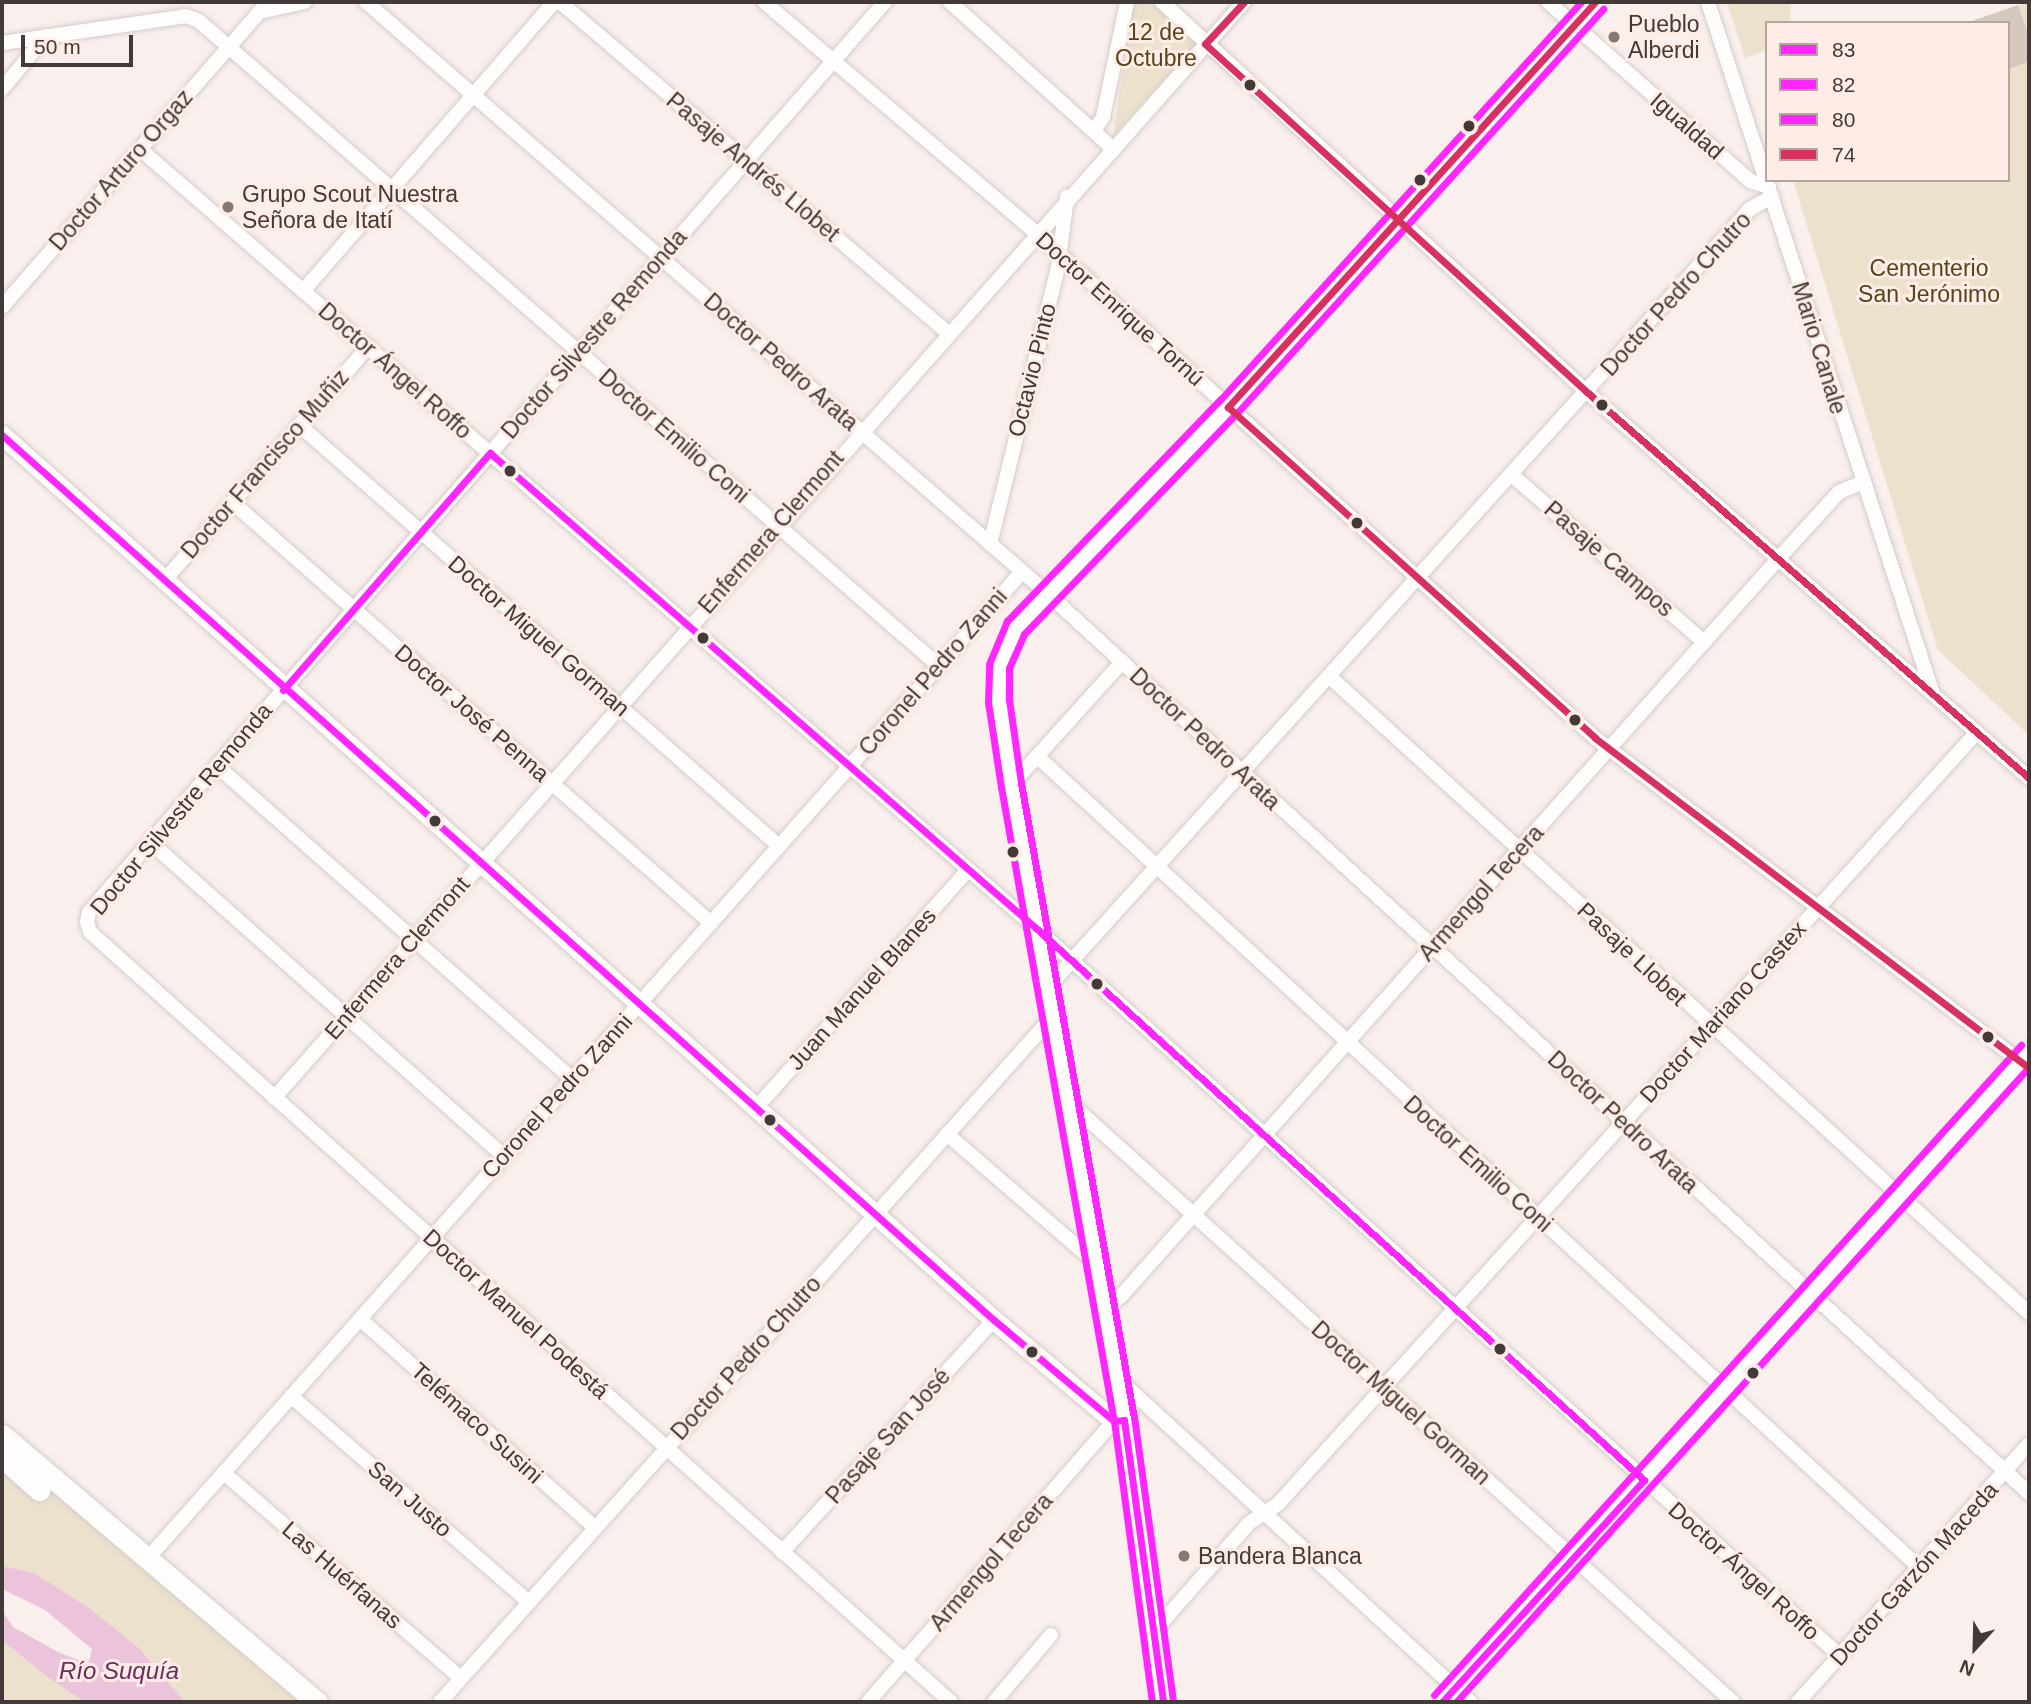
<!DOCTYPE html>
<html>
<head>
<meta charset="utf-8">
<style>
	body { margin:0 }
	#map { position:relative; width:2031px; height:1704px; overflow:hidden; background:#f9efec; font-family:Arial,sans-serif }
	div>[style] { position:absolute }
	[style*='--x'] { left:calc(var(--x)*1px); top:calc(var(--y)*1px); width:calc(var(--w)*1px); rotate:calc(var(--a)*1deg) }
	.green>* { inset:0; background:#ebe1cc }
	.water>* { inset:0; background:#ebc4dc }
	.building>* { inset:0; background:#d5c8be }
	.roads { filter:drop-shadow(0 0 2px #d4ccca) drop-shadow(0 0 2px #d4ccca) }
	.street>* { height:14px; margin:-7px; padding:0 7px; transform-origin:7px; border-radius:7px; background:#fefdfc }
	.secondary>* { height:19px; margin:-9.5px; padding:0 9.5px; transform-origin:9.5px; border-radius:9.5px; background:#fefdfc }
	.primary>* { height:21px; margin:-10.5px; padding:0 10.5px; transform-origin:10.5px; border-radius:10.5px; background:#fefdfc }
	.bus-1>* { height:7px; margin:-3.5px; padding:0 3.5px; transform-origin:3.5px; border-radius:3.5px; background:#fe27ff }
	.bus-2>* { height:7px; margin:-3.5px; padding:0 3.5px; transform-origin:3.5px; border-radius:3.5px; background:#fe27ff }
	.bus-3>* { height:7px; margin:-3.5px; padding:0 3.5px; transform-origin:3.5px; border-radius:3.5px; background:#fe27ff }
	.bus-4>* { height:7px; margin:-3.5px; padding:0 3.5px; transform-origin:3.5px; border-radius:3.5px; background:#d93062 }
	.dots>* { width:19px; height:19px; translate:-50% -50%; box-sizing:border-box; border:4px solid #ffece6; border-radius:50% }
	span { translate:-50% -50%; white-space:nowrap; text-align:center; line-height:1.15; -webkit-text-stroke:6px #ffece6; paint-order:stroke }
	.poi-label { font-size:23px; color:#423a38 }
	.left { translate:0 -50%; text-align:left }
	.park-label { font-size:23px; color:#52461b }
	.street-label { font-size:23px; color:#423a38 }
	.water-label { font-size:24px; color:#6a2d5a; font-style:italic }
	.frame { position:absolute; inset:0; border:4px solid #423a38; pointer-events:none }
	.legend { position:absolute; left:1765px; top:21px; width:245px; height:161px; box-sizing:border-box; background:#ffece6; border:2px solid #b3a5a0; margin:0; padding:9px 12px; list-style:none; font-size:21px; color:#423a38 }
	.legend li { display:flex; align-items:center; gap:14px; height:35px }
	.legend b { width:35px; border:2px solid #b3a5a0 }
	.north { position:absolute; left:1940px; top:1613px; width:70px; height:70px; -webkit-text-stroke:5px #ffece6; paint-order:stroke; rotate:202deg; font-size:19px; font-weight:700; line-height:28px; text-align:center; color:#423a38 }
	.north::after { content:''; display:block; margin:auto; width:24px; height:32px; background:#423a38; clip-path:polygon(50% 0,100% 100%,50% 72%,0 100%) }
	.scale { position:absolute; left:21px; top:35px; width:112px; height:32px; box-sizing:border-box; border:4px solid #423a38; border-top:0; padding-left:9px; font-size:21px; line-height:24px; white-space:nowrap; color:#423a38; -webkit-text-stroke:5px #ffece6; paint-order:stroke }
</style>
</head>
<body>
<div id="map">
	<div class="green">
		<i style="clip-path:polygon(1133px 2px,1152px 2px,1197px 43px,1113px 137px)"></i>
		<i style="clip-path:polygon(1727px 2px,1791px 2px,1790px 23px,1767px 23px,1767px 50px,1745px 58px)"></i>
		<i style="clip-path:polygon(2029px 2px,2029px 735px,1938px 650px,1793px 180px,2008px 180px,2008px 23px,1967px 23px)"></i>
		<i style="clip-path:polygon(2px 1435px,317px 1702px,185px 1702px,140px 1649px,34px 1573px,2px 1566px)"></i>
		<i style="clip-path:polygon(2px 1640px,12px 1645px,85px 1702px,2px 1702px)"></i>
	</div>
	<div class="water">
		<i style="clip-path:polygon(2px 1566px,34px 1573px,89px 1608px,140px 1649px,185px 1702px,85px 1702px,45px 1675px,2px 1640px,2px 1610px,13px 1627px,58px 1652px,88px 1664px,92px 1649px,45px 1610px,2px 1589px)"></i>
	</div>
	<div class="building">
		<i style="clip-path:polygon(2018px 5px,2029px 36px,2029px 62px,2008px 69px,2008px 23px,1972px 21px)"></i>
	</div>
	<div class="roads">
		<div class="street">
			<i style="--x:366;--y:2;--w:902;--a:40.95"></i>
			<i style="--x:1047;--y:593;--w:1332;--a:42.51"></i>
			<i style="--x:560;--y:2;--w:509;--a:40.45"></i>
			<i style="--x:764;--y:2;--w:355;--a:40.3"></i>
			<i style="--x:1035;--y:232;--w:755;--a:42.1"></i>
			<i style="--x:1595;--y:738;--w:545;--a:37.25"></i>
			<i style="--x:885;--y:2;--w:1209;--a:131.18"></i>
			<i style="--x:89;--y:912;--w:10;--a:101"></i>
			<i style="--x:87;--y:922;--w:10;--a:73"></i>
			<i style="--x:90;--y:932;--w:1155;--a:41.81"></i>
			<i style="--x:950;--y:2;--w:217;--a:42"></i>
			<i style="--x:1162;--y:2;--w:578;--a:42.55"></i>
			<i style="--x:1588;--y:393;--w:585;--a:41.12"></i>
			<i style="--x:1548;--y:2;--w:270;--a:41.5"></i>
			<i style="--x:1750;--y:181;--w:20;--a:18"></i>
			<i style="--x:1708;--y:2;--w:724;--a:71.99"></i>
			<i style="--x:259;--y:12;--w:47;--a:-12.3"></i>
			<i style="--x:2;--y:43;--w:186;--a:-8.3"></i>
			<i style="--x:186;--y:16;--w:14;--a:21"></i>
			<i style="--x:199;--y:21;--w:982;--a:41.08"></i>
			<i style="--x:2;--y:89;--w:69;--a:-50.3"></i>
			<i style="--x:1094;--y:131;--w:17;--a:-57"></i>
			<i style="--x:1103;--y:117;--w:117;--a:-78.2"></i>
			<i style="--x:140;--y:149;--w:1189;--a:41.01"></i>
			<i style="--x:1037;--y:929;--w:1083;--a:42.16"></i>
			<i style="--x:303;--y:291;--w:383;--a:-49"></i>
			<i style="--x:2;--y:307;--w:405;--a:-48.9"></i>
			<i style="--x:299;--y:425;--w:638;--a:41.25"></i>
			<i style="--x:1513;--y:476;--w:253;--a:41"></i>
			<i style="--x:232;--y:502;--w:638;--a:41.31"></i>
			<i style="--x:990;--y:544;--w:285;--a:-76.2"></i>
			<i style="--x:1058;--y:267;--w:71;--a:-82.7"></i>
			<i style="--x:163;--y:582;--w:312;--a:-48.9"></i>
			<i style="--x:1330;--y:677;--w:945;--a:42.3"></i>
			<i style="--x:1038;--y:757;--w:1198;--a:42.6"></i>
			<i style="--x:217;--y:766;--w:473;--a:41.4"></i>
			<i style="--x:1011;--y:785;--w:166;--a:-47.9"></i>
			<i style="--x:150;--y:842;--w:473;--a:41.6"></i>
			<i style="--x:1048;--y:987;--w:1048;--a:-47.94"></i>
			<i style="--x:1750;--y:209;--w:25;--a:-29"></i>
			<i style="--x:274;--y:1098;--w:1464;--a:-48.49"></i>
			<i style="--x:1070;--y:1103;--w:894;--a:42.1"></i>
			<i style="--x:755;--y:1109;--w:320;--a:-48.3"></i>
			<i style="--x:947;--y:1134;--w:200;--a:40.9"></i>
			<i style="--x:1104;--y:1308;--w:21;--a:-35"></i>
			<i style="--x:1121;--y:1296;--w:989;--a:-48.28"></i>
			<i style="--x:1779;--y:558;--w:89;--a:-47.7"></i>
			<i style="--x:1839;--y:492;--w:24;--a:-22"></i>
			<i style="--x:360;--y:1319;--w:314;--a:41.6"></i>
			<i style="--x:1117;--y:1378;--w:479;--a:42.5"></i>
			<i style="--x:291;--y:1396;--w:315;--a:40.9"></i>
			<i style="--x:224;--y:1473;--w:313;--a:40.9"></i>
			<i style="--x:782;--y:1552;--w:314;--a:-47.6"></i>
			<i style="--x:149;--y:1557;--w:1316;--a:-48.45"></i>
			<i style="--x:1156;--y:1629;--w:141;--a:-48.7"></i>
			<i style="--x:1249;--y:1523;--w:35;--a:-33"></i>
			<i style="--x:1278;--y:1504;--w:1041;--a:-47.84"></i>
			<i style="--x:440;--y:1702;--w:921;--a:-48.21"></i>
			<i style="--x:868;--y:1702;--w:373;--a:-48.8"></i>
			<i style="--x:994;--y:1702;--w:88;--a:-49.6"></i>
			<i style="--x:1798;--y:1702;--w:346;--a:-48.2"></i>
		</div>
		<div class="secondary">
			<i style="--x:2;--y:435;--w:1329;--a:41.74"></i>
			<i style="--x:994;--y:1320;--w:157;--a:40.1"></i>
			<i style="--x:1114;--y:1421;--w:10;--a:-6"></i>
			<i style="--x:1163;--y:1702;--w:285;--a:-97.9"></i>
			<i style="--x:1124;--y:1420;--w:645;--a:-100.09"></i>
			<i style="--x:1011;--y:785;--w:85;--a:-98.8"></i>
			<i style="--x:998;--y:701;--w:35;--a:-88"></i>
			<i style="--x:999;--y:666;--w:41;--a:-67.2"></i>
			<i style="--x:1015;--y:628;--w:47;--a:-47.6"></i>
			<i style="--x:1047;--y:593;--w:260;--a:-45.8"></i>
			<i style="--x:1228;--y:407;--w:547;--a:-47.82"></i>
			<i style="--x:1442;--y:1702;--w:876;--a:-47.92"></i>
		</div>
		<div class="primary">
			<i style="--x:2;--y:1435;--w:413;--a:40.3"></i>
			<i style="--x:2;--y:1457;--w:50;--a:41.7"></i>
		</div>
	</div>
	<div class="bus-1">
		<i style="--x:2;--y:435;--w:1329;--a:41.74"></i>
		<i style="--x:994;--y:1320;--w:157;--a:40.1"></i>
		<i style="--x:1114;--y:1421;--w:10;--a:-6"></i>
		<i style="--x:1124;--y:1420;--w:285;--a:82.1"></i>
		<i style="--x:283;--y:690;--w:315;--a:-48.9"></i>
		<i style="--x:490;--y:453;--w:725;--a:41.03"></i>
		<i style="--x:1037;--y:929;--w:820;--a:42.23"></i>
		<i style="--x:1644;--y:1480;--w:300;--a:132.3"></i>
	</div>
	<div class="bus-2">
		<i style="--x:1173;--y:1701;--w:286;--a:-97.8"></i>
		<i style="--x:1134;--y:1418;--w:645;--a:-100.09"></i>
		<i style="--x:1021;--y:783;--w:84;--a:-98.2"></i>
		<i style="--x:1009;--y:700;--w:32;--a:-90"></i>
		<i style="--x:1009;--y:668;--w:37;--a:-66"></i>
		<i style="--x:1024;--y:634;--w:306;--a:-46.1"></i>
		<i style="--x:1236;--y:414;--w:547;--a:-47.82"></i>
		<i style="--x:1456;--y:1702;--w:855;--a:-47.94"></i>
	</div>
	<div class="bus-3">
		<i style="--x:1434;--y:1695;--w:876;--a:-47.92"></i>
		<i style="--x:1152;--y:1702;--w:283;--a:-97.7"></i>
		<i style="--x:1114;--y:1422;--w:645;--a:-100.09"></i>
		<i style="--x:1001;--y:787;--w:86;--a:-98.7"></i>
		<i style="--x:988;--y:702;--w:38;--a:-88"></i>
		<i style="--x:989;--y:664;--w:47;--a:-67.3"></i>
		<i style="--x:1007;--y:621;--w:307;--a:-46.1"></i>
		<i style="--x:1220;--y:400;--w:537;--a:-47.79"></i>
	</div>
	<div class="bus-4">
		<i style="--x:1244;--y:2;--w:57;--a:132.9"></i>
		<i style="--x:1205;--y:44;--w:518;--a:42.34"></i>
		<i style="--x:1588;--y:393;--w:585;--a:41.12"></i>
		<i style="--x:1595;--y:2;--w:547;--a:132.18"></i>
		<i style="--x:1228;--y:407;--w:494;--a:42"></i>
		<i style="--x:1595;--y:738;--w:545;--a:37.25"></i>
	</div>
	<div class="dots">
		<i style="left:1614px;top:37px;background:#827977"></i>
		<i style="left:1250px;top:85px;background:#423a38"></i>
		<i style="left:1469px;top:126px;background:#423a38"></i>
		<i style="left:1420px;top:180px;background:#423a38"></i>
		<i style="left:228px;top:207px;background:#827977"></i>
		<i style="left:1602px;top:405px;background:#423a38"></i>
		<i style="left:510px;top:471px;background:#423a38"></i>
		<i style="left:1357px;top:523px;background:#423a38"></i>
		<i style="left:703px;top:638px;background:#423a38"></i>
		<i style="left:1575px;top:720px;background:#423a38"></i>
		<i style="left:435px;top:821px;background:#423a38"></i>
		<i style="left:1013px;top:852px;background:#423a38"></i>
		<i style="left:1097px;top:984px;background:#423a38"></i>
		<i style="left:1988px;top:1037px;background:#423a38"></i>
		<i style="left:770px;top:1120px;background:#423a38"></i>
		<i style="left:1500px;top:1349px;background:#423a38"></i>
		<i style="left:1032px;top:1352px;background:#423a38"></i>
		<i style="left:1753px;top:1373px;background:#423a38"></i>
		<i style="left:1184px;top:1556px;background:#827977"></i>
	</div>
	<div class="poi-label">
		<span class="left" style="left:1628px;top:37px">Pueblo<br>Alberdi</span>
		<span class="left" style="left:242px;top:207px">Grupo Scout Nuestra<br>Señora de Itatí</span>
		<span class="left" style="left:1198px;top:1556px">Bandera Blanca</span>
	</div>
	<div class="park-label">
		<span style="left:1156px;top:45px">12 de<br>Octubre</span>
		<span style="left:1929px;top:281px">Cementerio<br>San Jerónimo</span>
	</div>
	<div class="street-label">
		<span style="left:1687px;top:126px;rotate:41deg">Igualdad</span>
		<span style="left:753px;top:167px;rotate:40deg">Pasaje Andrés Llobet</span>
		<span style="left:121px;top:170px;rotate:-49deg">Doctor Arturo Orgaz</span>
		<span style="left:1676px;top:294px;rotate:-48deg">Doctor Pedro Chutro</span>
		<span style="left:1120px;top:309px;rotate:42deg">Doctor Enrique Tornú</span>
		<span style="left:594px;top:334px;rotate:-49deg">Doctor Silvestre Remonda</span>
		<span style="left:1819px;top:348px;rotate:73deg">Mario Canale</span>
		<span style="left:781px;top:362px;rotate:41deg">Doctor Pedro Arata</span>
		<span style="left:1032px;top:370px;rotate:-76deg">Octavio Pinto</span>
		<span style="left:395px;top:371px;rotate:41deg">Doctor Ángel Roffo</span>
		<span style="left:674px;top:436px;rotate:41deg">Doctor Emilio Coni</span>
		<span style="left:265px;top:464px;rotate:-49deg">Doctor Francisco Muñiz</span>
		<span style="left:771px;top:532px;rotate:-49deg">Enfermera Clermont</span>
		<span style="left:1609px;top:559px;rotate:41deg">Pasaje Campos</span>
		<span style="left:539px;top:636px;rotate:41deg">Doctor Miguel Gorman</span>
		<span style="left:933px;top:672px;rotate:-49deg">Coronel Pedro Zanni</span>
		<span style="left:472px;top:713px;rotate:41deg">Doctor José Penna</span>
		<span style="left:1205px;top:739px;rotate:43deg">Doctor Pedro Arata</span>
		<span style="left:181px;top:809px;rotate:-50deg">Doctor Silvestre Remonda</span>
		<span style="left:1481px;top:893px;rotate:-48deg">Armengol Tecera</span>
		<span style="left:1632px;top:954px;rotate:43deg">Pasaje Llobet</span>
		<span style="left:397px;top:958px;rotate:-49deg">Enfermera Clermont</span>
		<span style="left:862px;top:989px;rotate:-48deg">Juan Manuel Blanes</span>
		<span style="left:1723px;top:1012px;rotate:-48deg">Doctor Mariano Castex</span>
		<span style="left:557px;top:1096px;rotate:-48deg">Coronel Pedro Zanni</span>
		<span style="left:1623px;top:1122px;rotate:43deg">Doctor Pedro Arata</span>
		<span style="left:1478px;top:1164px;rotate:42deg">Doctor Emilio Coni</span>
		<span style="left:516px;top:1314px;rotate:42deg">Doctor Manuel Podestá</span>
		<span style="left:746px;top:1358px;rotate:-48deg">Doctor Pedro Chutro</span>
		<span style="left:1401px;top:1403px;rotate:42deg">Doctor Miguel Gorman</span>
		<span style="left:477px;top:1423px;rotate:42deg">Telémaco Susini</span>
		<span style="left:888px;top:1436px;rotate:-48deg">Pasaje San José</span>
		<span style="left:410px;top:1499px;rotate:41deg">San Justo</span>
		<span style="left:991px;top:1562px;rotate:-49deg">Armengol Tecera</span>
		<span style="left:1744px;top:1571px;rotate:42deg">Doctor Ángel Roffo</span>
		<span style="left:1914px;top:1574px;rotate:-48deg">Doctor Garzón Maceda</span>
		<span style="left:342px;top:1575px;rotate:41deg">Las Huérfanas</span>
	</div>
	<div class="water-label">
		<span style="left:119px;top:1671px">Río Suquía</span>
	</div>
	<div class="frame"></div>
	<ul class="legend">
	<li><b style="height:9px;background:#fe27ff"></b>83</li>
	<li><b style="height:9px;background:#fe27ff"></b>82</li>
	<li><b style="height:9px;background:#fe27ff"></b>80</li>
	<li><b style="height:9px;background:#d93062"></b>74</li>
	</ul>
	<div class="north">N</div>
	<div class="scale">50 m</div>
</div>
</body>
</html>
